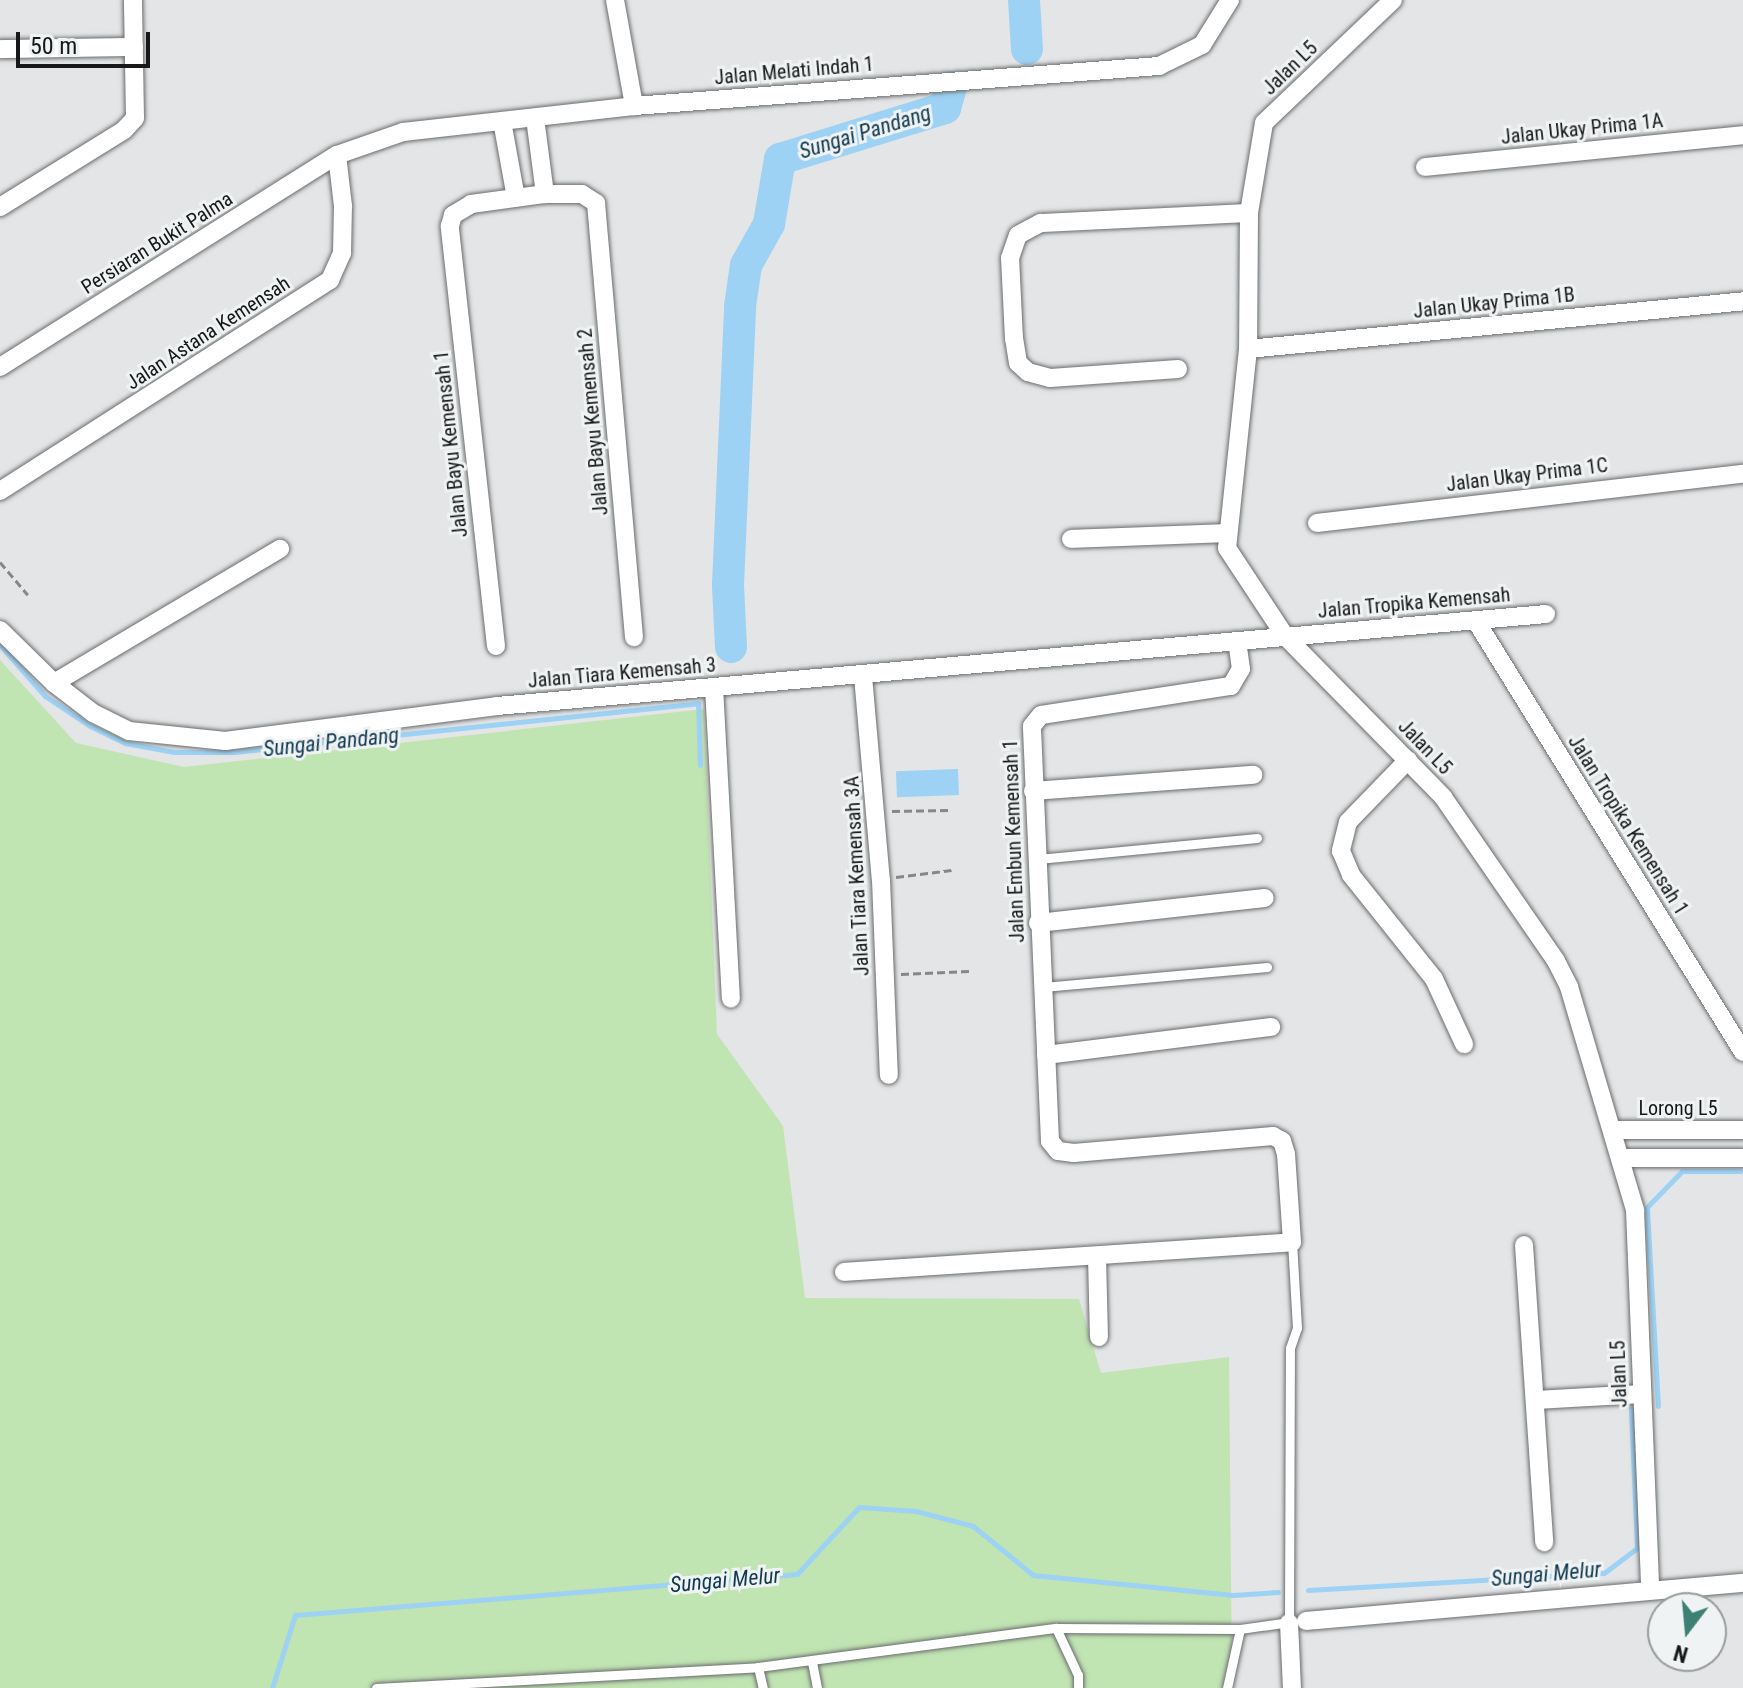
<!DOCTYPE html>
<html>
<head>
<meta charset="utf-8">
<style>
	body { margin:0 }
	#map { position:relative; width:1743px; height:1688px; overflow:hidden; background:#e3e5e7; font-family:"Roboto Condensed",sans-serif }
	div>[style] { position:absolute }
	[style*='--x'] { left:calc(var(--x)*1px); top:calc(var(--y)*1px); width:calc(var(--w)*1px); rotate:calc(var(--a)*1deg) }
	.green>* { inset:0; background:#c1e4b3 }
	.water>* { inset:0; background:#9dd2f4; transform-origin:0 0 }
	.stream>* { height:5px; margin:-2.5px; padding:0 2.5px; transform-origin:2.5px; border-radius:2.5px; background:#9dd2f4 }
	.river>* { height:32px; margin:-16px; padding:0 16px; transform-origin:16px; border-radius:16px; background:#9dd2f4 }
	.path>* { height:3px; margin-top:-1.5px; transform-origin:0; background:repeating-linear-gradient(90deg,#858788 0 8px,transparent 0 12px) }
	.roads { filter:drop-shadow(0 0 2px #6a6c6d) drop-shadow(0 0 2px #6a6c6d) }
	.service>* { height:9px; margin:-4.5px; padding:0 4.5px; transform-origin:4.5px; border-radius:4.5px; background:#fff }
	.minor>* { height:18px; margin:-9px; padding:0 9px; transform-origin:9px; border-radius:9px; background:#fff }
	span { translate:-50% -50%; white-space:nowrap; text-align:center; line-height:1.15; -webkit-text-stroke:6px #f0f3f4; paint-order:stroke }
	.street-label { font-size:20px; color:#171819 }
	.water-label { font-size:22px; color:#103950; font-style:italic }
	.north { position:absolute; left:1647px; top:1592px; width:80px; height:80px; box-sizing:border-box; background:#f0f3f4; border:2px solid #999b9c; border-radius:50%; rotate:196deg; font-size:22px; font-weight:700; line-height:32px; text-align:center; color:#171819 }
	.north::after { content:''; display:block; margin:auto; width:28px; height:36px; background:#3d8175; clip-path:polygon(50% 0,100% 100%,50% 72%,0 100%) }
	.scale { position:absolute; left:16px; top:32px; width:134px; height:36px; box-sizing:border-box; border:4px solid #171819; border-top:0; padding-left:10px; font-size:24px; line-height:28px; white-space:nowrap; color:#171819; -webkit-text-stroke:6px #f0f3f4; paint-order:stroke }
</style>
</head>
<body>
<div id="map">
	<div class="green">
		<i style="clip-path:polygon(0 660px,76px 743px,184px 767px,704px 709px,717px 1034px,783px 1126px,805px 1298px,1079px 1299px,1101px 1373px,1229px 1357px,1232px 1688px,0 1688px)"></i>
	</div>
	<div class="water">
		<i style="left:958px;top:769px;width:26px;height:62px;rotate:88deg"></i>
	</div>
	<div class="stream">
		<i style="--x:0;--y:645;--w:68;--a:48.6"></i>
		<i style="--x:45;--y:696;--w:54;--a:33.7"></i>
		<i style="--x:90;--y:726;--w:39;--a:26"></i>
		<i style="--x:125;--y:743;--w:50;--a:10.4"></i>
		<i style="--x:174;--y:752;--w:60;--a:0"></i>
		<i style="--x:234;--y:752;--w:467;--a:-6"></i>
		<i style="--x:698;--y:703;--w:62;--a:88.2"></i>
		<i style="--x:1658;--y:1406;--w:199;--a:-93.2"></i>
		<i style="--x:1647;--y:1207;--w:50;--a:-45.8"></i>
		<i style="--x:1682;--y:1171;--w:58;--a:0"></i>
		<i style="--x:1308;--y:1590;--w:296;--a:-3.3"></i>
		<i style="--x:1604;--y:1573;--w:41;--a:-37.1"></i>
		<i style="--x:1637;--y:1548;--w:140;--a:-92.5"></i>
		<i style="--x:272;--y:1688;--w:77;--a:-72.5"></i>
		<i style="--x:295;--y:1615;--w:504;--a:-4.67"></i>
		<i style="--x:797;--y:1574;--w:91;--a:-47.2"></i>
		<i style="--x:859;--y:1507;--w:57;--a:4"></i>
		<i style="--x:916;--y:1511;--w:59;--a:14.7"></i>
		<i style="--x:973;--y:1526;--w:77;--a:39.2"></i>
		<i style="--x:1033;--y:1575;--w:201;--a:5.7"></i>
		<i style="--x:1233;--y:1595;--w:45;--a:-3.8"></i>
	</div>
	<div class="river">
		<i style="--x:1024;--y:0;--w:49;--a:86.5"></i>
		<i style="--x:731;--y:647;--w:62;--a:-92.8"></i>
		<i style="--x:728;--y:585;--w:279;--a:-87.5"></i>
		<i style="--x:740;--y:306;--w:41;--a:-81.7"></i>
		<i style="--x:746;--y:265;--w:47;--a:-60.7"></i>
		<i style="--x:769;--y:224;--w:66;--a:-80.4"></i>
		<i style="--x:780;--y:159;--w:173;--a:-17.2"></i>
		<i style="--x:945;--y:108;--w:22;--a:-74"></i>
	</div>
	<div class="path">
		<i style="--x:0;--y:562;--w:43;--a:49.7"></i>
		<i style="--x:892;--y:811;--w:58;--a:-1"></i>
		<i style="--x:896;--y:877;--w:56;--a:-7.1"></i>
		<i style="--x:901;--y:974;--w:68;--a:-2.5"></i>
	</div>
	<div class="roads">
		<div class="service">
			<i style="--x:1038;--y:859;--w:220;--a:-5.5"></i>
			<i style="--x:1043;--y:987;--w:225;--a:-5.1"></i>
			<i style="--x:1289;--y:1623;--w:275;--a:-89.8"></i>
			<i style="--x:1290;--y:1348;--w:21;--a:-71"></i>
			<i style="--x:1297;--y:1328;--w:86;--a:-93.3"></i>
			<i style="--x:1056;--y:1628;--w:52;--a:64.9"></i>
			<i style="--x:1078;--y:1675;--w:13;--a:90"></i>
			<i style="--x:812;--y:1662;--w:26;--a:79"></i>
			<i style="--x:758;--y:1667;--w:22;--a:77"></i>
			<i style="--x:376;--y:1688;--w:383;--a:-3.1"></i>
			<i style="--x:758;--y:1667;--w:301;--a:-7.5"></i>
			<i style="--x:1056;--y:1628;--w:184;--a:0.3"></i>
			<i style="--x:1240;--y:1629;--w:50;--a:-8"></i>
			<i style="--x:1227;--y:1688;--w:60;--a:-77.6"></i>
		</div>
		<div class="minor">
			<i style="--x:615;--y:0;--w:108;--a:79.8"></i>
			<i style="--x:1393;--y:0;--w:178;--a:136.4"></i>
			<i style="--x:1264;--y:123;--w:91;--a:99.5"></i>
			<i style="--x:1249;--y:213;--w:136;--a:90.4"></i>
			<i style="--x:1248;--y:349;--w:200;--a:96"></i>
			<i style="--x:1227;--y:548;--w:105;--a:56.6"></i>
			<i style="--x:1285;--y:636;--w:226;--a:45.5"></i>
			<i style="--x:1443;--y:797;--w:199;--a:55.4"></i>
			<i style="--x:1556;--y:961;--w:29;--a:63"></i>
			<i style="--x:1569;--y:987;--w:233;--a:73.5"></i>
			<i style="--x:1635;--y:1210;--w:380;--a:87.7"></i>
			<i style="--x:0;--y:49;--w:134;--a:-0.9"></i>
			<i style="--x:535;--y:118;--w:77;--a:82.5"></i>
			<i style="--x:502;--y:121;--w:78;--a:79.7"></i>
			<i style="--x:1425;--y:167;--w:320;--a:-5.7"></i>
			<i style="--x:0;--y:207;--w:146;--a:-31.8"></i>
			<i style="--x:124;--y:130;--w:16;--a:-47"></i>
			<i style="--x:135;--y:118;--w:118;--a:-91"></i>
			<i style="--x:1248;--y:349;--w:497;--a:-5.5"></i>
			<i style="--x:0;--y:367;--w:398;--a:-32.2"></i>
			<i style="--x:337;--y:155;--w:70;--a:-19.2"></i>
			<i style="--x:403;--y:132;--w:232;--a:-6.4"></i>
			<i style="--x:634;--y:106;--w:527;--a:-4.36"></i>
			<i style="--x:1159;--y:66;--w:48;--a:-26"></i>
			<i style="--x:1202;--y:45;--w:53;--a:-58.1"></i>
			<i style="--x:1178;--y:369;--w:128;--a:176"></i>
			<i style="--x:1050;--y:378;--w:23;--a:-165"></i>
			<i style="--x:1028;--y:372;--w:13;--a:-138"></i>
			<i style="--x:1018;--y:363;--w:24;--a:-99"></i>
			<i style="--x:1014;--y:339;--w:81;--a:-92.8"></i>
			<i style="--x:1010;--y:258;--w:24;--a:-71"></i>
			<i style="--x:1018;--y:235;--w:26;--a:-28"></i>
			<i style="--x:1041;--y:223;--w:208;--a:-2.8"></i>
			<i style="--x:0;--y:491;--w:392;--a:-32.6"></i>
			<i style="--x:330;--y:280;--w:30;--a:-66"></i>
			<i style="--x:342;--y:253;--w:47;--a:-88.8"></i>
			<i style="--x:343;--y:206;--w:51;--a:-96.7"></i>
			<i style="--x:1317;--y:523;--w:429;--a:-6.6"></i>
			<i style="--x:1071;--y:539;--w:155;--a:-2.2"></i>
			<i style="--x:1476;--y:621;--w:507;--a:58.22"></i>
			<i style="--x:0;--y:630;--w:76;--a:44.5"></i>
			<i style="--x:54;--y:683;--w:49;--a:37.6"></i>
			<i style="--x:93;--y:713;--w:40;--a:26.6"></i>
			<i style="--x:129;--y:731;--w:97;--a:5.9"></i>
			<i style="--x:225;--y:741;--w:274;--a:-7.3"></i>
			<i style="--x:497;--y:706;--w:1053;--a:-5.01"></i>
			<i style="--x:496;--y:646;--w:423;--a:-96.3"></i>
			<i style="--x:450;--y:226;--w:11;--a:-75"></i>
			<i style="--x:453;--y:215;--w:21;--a:-31"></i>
			<i style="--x:471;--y:204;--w:75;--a:-7.7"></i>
			<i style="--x:545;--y:194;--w:37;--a:0"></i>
			<i style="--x:582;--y:194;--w:17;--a:33"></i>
			<i style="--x:596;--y:203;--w:436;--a:85"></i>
			<i style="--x:863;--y:676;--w:205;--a:85"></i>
			<i style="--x:881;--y:880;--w:195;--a:87.7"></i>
			<i style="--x:54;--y:683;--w:263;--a:-30.7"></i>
			<i style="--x:714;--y:687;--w:312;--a:86.9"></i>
			<i style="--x:1408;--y:760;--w:86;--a:134.1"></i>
			<i style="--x:1348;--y:822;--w:30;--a:104"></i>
			<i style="--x:1341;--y:851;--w:26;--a:67"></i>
			<i style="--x:1351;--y:875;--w:133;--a:51.4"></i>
			<i style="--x:1434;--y:979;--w:72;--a:65.2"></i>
			<i style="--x:1033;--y:791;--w:221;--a:-4.2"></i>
			<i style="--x:1038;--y:923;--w:228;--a:-6.3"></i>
			<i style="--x:1046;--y:1055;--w:227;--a:-7.1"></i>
			<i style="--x:1613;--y:1130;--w:130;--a:0"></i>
			<i style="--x:1622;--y:1158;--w:121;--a:0"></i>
			<i style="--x:1524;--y:1245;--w:298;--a:86.1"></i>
			<i style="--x:1097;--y:1257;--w:80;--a:88.6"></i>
			<i style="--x:844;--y:1272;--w:449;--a:-3.8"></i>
			<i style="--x:1292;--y:1242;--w:88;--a:-93.9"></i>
			<i style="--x:1286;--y:1154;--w:14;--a:-107"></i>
			<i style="--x:1282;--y:1141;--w:10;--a:-151"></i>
			<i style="--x:1273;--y:1136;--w:200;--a:175.1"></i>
			<i style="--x:1074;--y:1153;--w:16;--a:-173"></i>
			<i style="--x:1058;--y:1151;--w:13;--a:-129"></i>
			<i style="--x:1050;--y:1141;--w:415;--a:-92.5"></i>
			<i style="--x:1032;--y:726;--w:14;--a:-51"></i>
			<i style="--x:1041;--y:715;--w:192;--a:-8.7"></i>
			<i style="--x:1231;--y:686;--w:20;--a:-60"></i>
			<i style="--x:1241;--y:669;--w:28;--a:-98"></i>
			<i style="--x:1536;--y:1400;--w:106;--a:-3.2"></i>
			<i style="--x:1306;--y:1621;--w:439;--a:-5"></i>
			<i style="--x:1289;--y:1623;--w:65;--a:87.4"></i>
		</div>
	</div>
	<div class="street-label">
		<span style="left:1290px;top:68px;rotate:-44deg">Jalan L5</span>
		<span style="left:794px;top:71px;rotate:-5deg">Jalan Melati Indah 1</span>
		<span style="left:1582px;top:129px;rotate:-6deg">Jalan Ukay Prima 1A</span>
		<span style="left:157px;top:243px;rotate:-32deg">Persiaran Bukit Palma</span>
		<span style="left:1494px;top:303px;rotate:-6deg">Jalan Ukay Prima 1B</span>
		<span style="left:208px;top:333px;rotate:-33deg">Jalan Astana Kemensah</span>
		<span style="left:593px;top:422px;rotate:-95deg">Jalan Bayu Kemensah 2</span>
		<span style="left:451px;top:444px;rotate:-96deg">Jalan Bayu Kemensah 1</span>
		<span style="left:1527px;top:475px;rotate:-7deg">Jalan Ukay Prima 1C</span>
		<span style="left:1414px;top:603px;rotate:-5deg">Jalan Tropika Kemensah</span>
		<span style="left:622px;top:673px;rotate:-5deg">Jalan Tiara Kemensah 3</span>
		<span style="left:1425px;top:747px;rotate:46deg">Jalan L5</span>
		<span style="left:1628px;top:825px;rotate:58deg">Jalan Tropika Kemensah 1</span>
		<span style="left:1014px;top:841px;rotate:-92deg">Jalan Embun Kemensah 1</span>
		<span style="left:857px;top:876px;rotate:-93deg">Jalan Tiara Kemensah 3A</span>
		<span style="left:1678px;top:1108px">Lorong L5</span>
		<span style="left:1619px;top:1374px;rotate:-92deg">Jalan L5</span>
	</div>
	<div class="water-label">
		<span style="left:865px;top:132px;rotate:-17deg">Sungai Pandang</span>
		<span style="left:331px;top:742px;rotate:-6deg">Sungai Pandang</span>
		<span style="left:1546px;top:1574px;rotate:-5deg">Sungai Melur</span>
		<span style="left:725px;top:1580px;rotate:-5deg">Sungai Melur</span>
	</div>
	<div class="north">N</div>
	<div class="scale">50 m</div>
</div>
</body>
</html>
